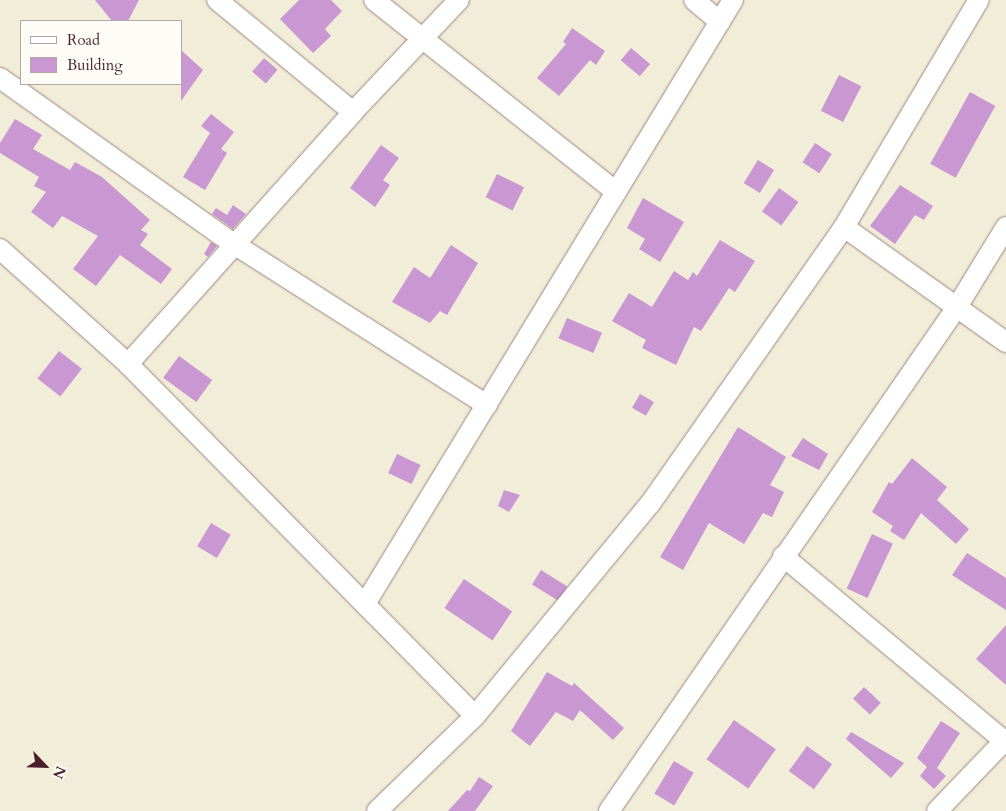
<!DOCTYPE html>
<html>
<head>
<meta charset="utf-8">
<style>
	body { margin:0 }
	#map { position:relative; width:1006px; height:811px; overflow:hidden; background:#f2edd8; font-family:Cardo,serif }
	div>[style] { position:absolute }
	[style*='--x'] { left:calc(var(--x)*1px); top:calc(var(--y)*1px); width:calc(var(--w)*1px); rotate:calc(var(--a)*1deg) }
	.building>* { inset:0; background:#c997d1; transform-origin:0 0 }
	.roads { filter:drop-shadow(0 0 1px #9e8682) drop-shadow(0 0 1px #9e8682) }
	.street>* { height:20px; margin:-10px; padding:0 10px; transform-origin:10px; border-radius:10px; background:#fff }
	span { translate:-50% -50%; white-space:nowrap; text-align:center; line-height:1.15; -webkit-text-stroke:4px #fdfcf7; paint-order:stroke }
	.legend { position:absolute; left:20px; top:20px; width:162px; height:65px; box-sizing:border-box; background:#fdfcf7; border:1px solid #b5a4a5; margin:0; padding:6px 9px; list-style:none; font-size:15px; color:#4a1f2b }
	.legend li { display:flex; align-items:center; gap:10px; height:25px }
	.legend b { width:25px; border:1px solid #b5a4a5 }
	.north { position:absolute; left:20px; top:741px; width:50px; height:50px; -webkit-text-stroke:4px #fdfcf7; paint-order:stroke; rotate:114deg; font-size:14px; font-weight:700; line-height:20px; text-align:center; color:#4a1f2b }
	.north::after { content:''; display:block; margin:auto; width:18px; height:22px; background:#4a1f2b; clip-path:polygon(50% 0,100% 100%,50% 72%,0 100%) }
</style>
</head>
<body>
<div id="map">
	<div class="building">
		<i style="clip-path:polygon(95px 0,139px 0,128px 21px,112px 21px)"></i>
		<i style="clip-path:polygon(299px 0,331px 0,342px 11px,325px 29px,331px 36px,313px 53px,280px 19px)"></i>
		<i style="clip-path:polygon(572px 28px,605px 51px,596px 65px,590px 60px,559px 96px,537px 78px,566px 44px,563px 42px)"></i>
		<i style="left:631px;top:48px;width:25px;height:16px;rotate:40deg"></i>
		<i style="clip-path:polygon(181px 50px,203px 70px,181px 101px)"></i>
		<i style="left:264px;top:58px;width:18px;height:18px;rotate:41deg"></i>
		<i style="left:839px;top:75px;width:25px;height:40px;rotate:27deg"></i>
		<i style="left:970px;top:92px;width:29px;height:82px;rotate:29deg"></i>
		<i style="clip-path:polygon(211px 114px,234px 132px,221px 149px,227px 153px,205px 190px,183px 177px,210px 133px,201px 126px)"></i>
		<i style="clip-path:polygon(15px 119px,42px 135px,33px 149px,70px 170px,75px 162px,102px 177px,150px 220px,141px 230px,148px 234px,140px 245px,172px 269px,161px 284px,120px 255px,96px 286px,73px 269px,98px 236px,62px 216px,53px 228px,31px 212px,46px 192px,34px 186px,39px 177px,0 153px,0 143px)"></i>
		<i style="left:815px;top:143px;width:20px;height:23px;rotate:33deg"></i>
		<i style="clip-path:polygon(381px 145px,399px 158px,383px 180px,390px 185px,375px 207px,350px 188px)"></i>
		<i style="left:758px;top:160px;width:19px;height:27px;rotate:32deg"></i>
		<i style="left:497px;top:174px;width:30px;height:26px;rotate:26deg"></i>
		<i style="clip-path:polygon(900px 185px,933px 206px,924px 220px,915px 215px,895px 244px,870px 226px)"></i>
		<i style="left:779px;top:188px;width:24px;height:29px;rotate:36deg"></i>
		<i style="clip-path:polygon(643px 198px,684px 222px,660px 262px,639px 249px,645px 239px,627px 228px)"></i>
		<i style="clip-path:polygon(233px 205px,246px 214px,233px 229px,212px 214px,216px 208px,227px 215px)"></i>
		<i style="clip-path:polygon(720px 240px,755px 261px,735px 292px,729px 288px,701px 331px,694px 327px,676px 365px,642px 348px,646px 340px,612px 321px,629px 293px,652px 307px,674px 271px,688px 280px,693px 272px,697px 276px)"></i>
		<i style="clip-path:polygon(211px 242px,217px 246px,208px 257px,204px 254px)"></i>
		<i style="clip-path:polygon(451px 245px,478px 263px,447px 315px,440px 311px,430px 323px,392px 302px,414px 267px,430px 278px)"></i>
		<i style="left:567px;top:318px;width:38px;height:22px;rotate:23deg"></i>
		<i style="left:59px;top:351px;width:29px;height:35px;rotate:38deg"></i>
		<i style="left:179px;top:356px;width:41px;height:27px;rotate:36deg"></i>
		<i style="left:640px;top:394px;width:16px;height:16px;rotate:30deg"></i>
		<i style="clip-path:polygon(738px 427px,786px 457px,770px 485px,784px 492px,772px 517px,763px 513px,744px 544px,709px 523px,683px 570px,660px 557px)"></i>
		<i style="clip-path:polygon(803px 438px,828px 454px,819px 470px,791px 456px)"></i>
		<i style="left:397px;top:454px;width:26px;height:21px;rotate:25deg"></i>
		<i style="clip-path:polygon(912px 458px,947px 487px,937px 500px,969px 529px,956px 544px,921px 513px,904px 540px,890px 531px,893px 526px,872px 512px,889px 482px,892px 484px)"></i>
		<i style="clip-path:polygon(504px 490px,520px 495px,509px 512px,498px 506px)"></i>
		<i style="left:211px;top:523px;width:23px;height:27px;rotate:31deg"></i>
		<i style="left:872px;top:534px;width:23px;height:60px;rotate:25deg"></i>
		<i style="clip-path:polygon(967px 553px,1006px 578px,1006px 610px,952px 575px)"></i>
		<i style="left:541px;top:570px;width:31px;height:17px;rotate:32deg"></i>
		<i style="left:464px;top:579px;width:58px;height:35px;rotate:34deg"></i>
		<i style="clip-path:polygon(1006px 625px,1006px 685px,976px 659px)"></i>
		<i style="clip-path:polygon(547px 672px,572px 686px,574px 683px,624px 728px,613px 740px,580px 710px,573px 721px,556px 712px,530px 746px,511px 731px)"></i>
		<i style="left:864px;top:687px;width:23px;height:16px;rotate:43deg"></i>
		<i style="left:734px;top:720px;width:51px;height:48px;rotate:35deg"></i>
		<i style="clip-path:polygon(941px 721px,960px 733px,937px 768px,946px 776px,934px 789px,920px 776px,927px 767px,917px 758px)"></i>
		<i style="clip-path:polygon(851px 732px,904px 763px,891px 778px,846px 739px)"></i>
		<i style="left:807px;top:746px;width:31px;height:31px;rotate:36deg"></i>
		<i style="left:674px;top:761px;width:23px;height:38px;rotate:31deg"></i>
		<i style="clip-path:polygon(479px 777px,493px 786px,475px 811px,448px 811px,467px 790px,470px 791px)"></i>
	</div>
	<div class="roads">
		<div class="street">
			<i style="--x:217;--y:0;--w:176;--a:39.5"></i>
			<i style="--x:374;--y:0;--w:309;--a:38.4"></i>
			<i style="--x:694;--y:0;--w:34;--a:40"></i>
			<i style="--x:0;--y:78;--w:287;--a:35.4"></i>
			<i style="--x:234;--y:244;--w:300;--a:32.5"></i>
			<i style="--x:844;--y:227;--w:199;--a:35.4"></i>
			<i style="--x:0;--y:249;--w:172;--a:41.9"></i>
			<i style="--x:128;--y:364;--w:494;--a:45.4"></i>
			<i style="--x:128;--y:364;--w:338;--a:-48.2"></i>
			<i style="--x:353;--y:112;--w:154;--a:-46.6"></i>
			<i style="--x:783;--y:556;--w:288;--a:39.9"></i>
			<i style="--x:365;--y:604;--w:707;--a:-58.65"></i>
			<i style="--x:377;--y:811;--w:136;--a:-44.1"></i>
			<i style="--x:475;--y:716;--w:275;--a:-50.5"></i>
			<i style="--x:650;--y:504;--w:338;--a:-55"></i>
			<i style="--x:844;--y:227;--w:264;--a:-59.3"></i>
			<i style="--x:609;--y:811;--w:612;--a:-55.38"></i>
			<i style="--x:957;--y:307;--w:94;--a:-58.5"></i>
			<i style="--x:937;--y:811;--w:100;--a:-46.2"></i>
		</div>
	</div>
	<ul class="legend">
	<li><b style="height:6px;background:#fff"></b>Road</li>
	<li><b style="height:14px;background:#c997d1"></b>Building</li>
	</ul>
	<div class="north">N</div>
</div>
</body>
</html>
